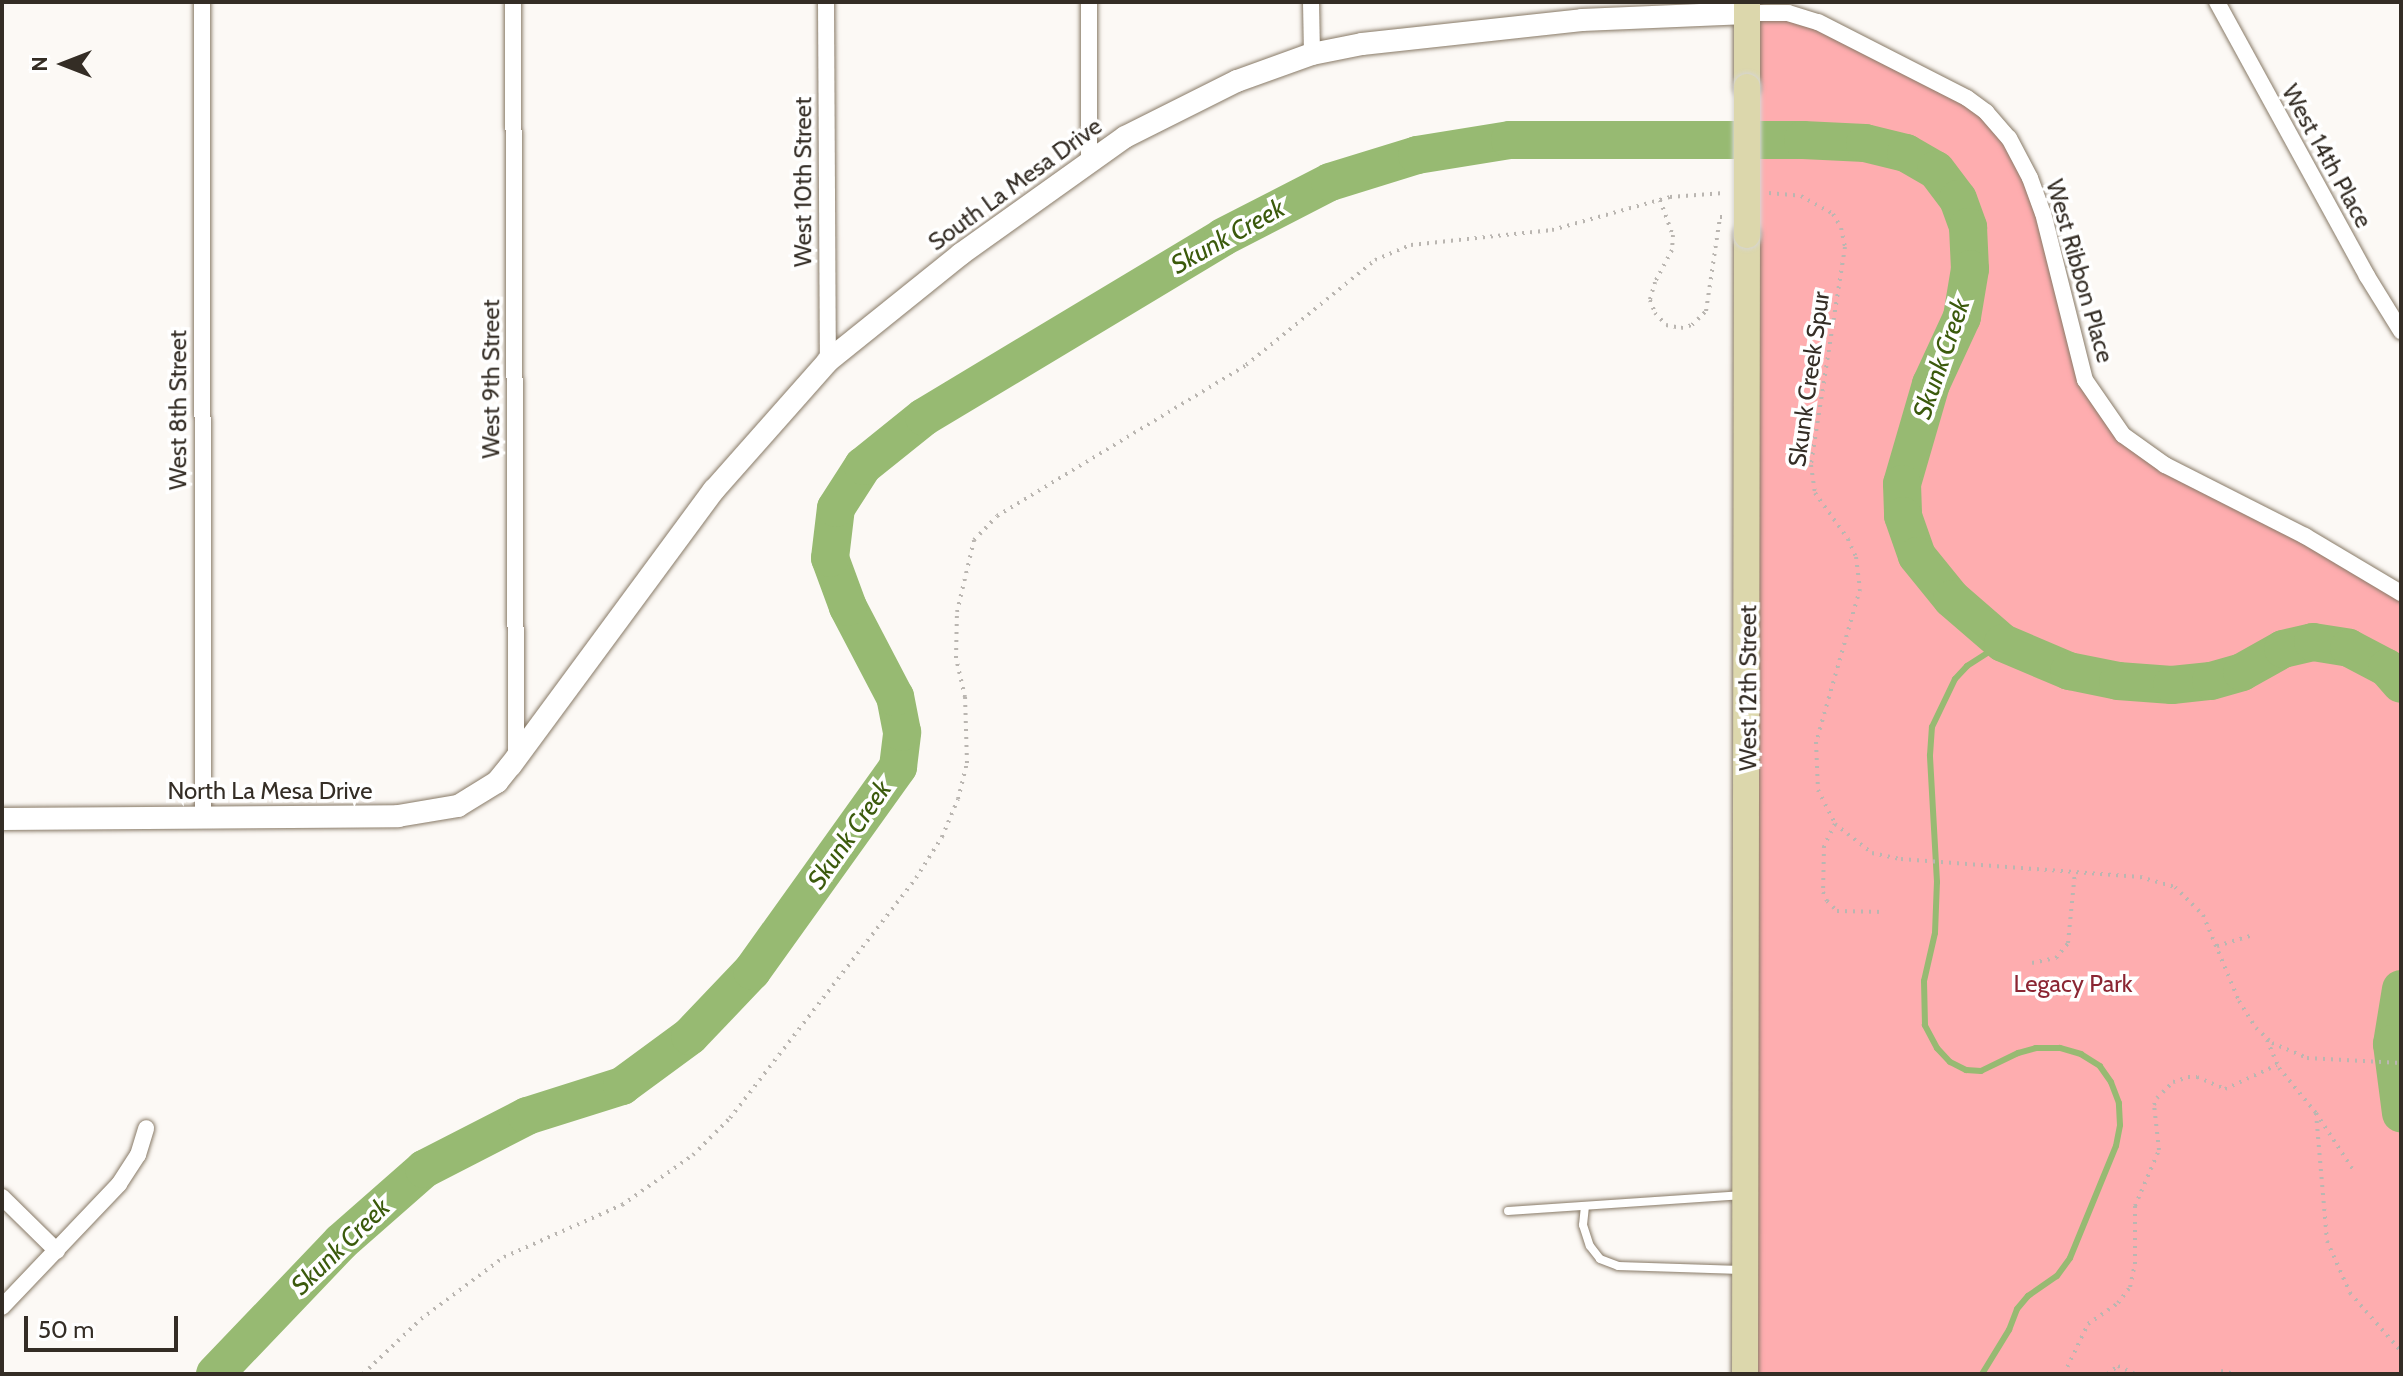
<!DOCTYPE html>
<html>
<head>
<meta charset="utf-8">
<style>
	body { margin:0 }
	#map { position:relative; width:2403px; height:1376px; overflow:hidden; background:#fcf9f5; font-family:Cabin,sans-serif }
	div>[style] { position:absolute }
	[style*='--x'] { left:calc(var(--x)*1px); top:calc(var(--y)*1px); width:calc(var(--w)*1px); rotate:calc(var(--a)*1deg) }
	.green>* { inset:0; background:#feadaf }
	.stream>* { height:6px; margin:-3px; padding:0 3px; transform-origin:3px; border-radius:3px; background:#97ba72 }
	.river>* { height:38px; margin:-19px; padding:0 19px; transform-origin:19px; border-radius:19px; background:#97ba72 }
	.path>* { height:4px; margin-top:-2px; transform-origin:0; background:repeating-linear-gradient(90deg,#bab6b1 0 2px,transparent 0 8px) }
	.roads { filter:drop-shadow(0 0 2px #887a67) drop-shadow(0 0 2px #887a67) }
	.service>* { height:8px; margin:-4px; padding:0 4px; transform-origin:4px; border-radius:4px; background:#fff }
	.minor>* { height:16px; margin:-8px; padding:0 8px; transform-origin:8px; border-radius:8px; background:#fff }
	.tertiary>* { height:22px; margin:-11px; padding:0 11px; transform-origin:11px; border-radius:11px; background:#fff }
	.primary>* { height:26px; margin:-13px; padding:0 13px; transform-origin:13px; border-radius:13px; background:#dcd7ac }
	.bridges { filter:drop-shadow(0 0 2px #d6d5d3) drop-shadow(0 0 2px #d6d5d3) }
	.primary-bridge>* { height:26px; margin:-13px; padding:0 13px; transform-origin:13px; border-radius:13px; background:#dcd7ac }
	span { translate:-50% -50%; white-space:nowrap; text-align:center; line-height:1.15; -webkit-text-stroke:7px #fff; paint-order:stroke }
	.street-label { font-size:24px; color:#342d25 }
	.park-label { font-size:24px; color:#8b2633 }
	.water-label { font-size:26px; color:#3b5a0c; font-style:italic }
	.frame { position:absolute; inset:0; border:4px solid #342d25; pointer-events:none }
	.north { position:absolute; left:24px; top:24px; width:80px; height:80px; -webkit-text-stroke:6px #fff; paint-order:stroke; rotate:270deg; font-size:22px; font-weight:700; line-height:32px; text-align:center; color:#342d25 }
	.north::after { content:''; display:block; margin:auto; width:28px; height:36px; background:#342d25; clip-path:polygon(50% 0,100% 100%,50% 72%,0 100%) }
	.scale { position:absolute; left:24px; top:1316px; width:154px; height:36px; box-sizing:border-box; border:4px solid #342d25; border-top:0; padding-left:10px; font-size:24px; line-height:28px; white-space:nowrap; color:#342d25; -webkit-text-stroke:6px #fff; paint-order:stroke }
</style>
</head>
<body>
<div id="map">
	<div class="green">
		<i style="clip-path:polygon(1747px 13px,1818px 22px,1967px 98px,2009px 138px,2043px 213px,2098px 404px,2165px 465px,2401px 593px,2401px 1374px,1745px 1374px)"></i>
	</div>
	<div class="stream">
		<i style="--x:1982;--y:1374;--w:52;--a:-58.5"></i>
		<i style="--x:2009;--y:1330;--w:22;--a:-69"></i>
		<i style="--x:2017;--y:1309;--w:17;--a:-50"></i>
		<i style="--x:2028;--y:1296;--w:35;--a:-35"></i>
		<i style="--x:2057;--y:1276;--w:22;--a:-54"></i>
		<i style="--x:2070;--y:1258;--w:121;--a:-67.7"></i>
		<i style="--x:2116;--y:1146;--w:21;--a:-79"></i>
		<i style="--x:2120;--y:1125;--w:22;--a:-93"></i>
		<i style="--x:2119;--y:1103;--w:22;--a:-111"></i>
		<i style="--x:2111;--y:1082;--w:19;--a:-125"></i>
		<i style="--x:2100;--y:1066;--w:22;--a:-148"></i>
		<i style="--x:2081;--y:1054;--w:22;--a:-164"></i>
		<i style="--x:2060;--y:1048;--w:24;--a:180"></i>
		<i style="--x:2036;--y:1048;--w:19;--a:164"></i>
		<i style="--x:2018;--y:1053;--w:41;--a:154.1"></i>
		<i style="--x:1981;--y:1071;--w:15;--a:-176"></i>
		<i style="--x:1966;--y:1070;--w:18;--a:-153"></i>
		<i style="--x:1950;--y:1062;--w:19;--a:-133"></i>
		<i style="--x:1937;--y:1048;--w:26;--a:-118"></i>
		<i style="--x:1925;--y:1025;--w:44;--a:-91.3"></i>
		<i style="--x:1924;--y:981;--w:49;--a:-77.1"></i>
		<i style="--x:1935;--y:933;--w:51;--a:-87.8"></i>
		<i style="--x:1937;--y:882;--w:127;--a:-93.2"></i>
		<i style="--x:1930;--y:755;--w:28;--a:-86"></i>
		<i style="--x:1932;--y:727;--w:53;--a:-64.4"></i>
		<i style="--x:1955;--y:679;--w:18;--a:-47"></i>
		<i style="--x:1967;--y:666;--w:43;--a:-32.6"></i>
	</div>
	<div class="river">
		<i style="--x:2401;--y:989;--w:56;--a:99.3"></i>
		<i style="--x:2392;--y:1044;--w:70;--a:82.6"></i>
		<i style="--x:215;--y:1374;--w:182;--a:-46.3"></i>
		<i style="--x:341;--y:1242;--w:111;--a:-41.3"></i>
		<i style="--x:424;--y:1169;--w:116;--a:-27.2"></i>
		<i style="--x:527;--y:1116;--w:100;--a:-17.5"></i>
		<i style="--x:622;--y:1086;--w:84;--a:-36.3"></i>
		<i style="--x:690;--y:1036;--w:90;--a:-46.4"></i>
		<i style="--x:752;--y:971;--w:251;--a:-54.4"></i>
		<i style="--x:898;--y:767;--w:35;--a:-83"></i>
		<i style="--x:902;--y:732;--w:36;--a:-101"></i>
		<i style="--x:895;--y:697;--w:102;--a:-117.6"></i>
		<i style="--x:848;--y:607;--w:52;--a:-110.2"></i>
		<i style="--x:830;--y:558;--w:50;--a:-83.2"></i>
		<i style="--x:836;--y:508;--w:50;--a:-57.3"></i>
		<i style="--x:863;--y:466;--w:78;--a:-38.8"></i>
		<i style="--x:924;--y:417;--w:349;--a:-31"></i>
		<i style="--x:1223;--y:237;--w:120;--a:-27.2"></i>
		<i style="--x:1330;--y:182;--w:91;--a:-17.2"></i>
		<i style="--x:1417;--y:155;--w:94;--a:-9.2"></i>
		<i style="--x:1510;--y:140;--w:293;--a:0"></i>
		<i style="--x:1803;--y:140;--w:62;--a:2.8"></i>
		<i style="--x:1865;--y:143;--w:42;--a:13.7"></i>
		<i style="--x:1906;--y:153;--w:34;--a:30"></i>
		<i style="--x:1936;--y:170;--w:36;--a:53"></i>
		<i style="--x:1958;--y:199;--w:30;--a:70"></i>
		<i style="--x:1968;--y:227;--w:42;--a:87.3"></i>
		<i style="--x:1970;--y:269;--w:49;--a:99.5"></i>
		<i style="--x:1962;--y:317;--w:74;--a:114.8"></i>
		<i style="--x:1931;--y:384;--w:104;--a:106.2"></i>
		<i style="--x:1902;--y:484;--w:32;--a:88"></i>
		<i style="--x:1903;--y:516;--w:42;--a:70.7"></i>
		<i style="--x:1917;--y:556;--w:55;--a:50.9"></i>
		<i style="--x:1952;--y:599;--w:67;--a:40.8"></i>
		<i style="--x:2003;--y:643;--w:72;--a:23"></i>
		<i style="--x:2069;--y:671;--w:50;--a:11.5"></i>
		<i style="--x:2118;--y:681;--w:54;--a:4.2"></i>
		<i style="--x:2172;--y:685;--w:39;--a:-6"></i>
		<i style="--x:2211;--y:681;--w:32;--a:-16"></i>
		<i style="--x:2242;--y:672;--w:47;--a:-29.3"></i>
		<i style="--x:2283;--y:649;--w:31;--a:-13"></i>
		<i style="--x:2313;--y:642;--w:36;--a:9"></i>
		<i style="--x:2349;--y:648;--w:43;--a:27.8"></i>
		<i style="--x:2387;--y:668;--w:21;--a:49"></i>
	</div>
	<div class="path">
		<i style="--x:1769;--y:193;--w:32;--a:5"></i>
		<i style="--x:1801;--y:196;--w:37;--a:29"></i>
		<i style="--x:1833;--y:214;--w:16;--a:60"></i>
		<i style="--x:1841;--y:228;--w:19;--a:78"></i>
		<i style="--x:1845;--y:247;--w:221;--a:98.9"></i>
		<i style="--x:1811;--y:465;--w:28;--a:82"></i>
		<i style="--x:1815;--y:493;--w:57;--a:54.3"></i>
		<i style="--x:1848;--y:539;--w:20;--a:66"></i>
		<i style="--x:1856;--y:557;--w:32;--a:83"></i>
		<i style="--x:1860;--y:589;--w:159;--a:106"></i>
		<i style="--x:1816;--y:742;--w:48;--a:87.6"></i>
		<i style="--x:1818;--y:790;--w:38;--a:63"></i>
		<i style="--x:1835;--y:824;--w:47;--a:38.1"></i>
		<i style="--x:1872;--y:853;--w:30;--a:12"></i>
		<i style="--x:1901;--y:859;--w:240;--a:4.3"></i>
		<i style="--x:2140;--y:877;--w:36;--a:16"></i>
		<i style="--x:2175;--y:887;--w:40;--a:45"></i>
		<i style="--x:2203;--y:915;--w:93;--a:67.3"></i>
		<i style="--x:2239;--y:1001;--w:32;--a:58"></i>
		<i style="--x:2256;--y:1028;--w:22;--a:43"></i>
		<i style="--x:2272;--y:1043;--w:38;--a:23"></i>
		<i style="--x:2307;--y:1058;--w:94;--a:3"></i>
		<i style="--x:1660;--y:200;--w:37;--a:70"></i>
		<i style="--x:1673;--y:235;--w:15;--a:94"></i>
		<i style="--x:1672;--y:250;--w:36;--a:118"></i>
		<i style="--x:1655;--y:282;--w:19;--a:106"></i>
		<i style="--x:1650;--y:300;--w:14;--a:69"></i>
		<i style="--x:1655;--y:313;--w:16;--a:47"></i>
		<i style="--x:1666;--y:325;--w:15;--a:11"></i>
		<i style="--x:1681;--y:328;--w:11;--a:-15"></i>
		<i style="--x:1692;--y:325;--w:20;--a:-45"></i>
		<i style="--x:1706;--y:311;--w:95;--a:-81.5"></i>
		<i style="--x:1720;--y:217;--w:7;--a:0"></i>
		<i style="--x:1835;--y:824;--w:25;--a:117"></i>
		<i style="--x:1824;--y:846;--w:46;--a:91.2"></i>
		<i style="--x:1823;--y:892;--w:10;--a:66"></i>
		<i style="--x:1827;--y:901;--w:14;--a:45"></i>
		<i style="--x:1837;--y:911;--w:48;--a:1.2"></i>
		<i style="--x:2217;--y:946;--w:39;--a:-17"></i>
		<i style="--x:2032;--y:963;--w:25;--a:-12"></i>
		<i style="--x:2056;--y:958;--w:19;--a:-51"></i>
		<i style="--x:2068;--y:943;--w:72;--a:-84.4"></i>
		<i style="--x:2267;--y:1040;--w:30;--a:67"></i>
		<i style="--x:2279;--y:1068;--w:58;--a:50.6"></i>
		<i style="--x:2316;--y:1113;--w:128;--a:85.1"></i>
		<i style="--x:2327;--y:1241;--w:57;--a:66.1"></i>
		<i style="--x:2350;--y:1293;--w:77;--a:48.7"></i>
		<i style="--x:2316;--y:1113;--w:69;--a:56.8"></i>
		<i style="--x:363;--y:1374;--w:80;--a:-43.5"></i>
		<i style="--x:421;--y:1319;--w:104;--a:-36.8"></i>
		<i style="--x:504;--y:1257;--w:129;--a:-23.8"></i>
		<i style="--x:622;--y:1205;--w:87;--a:-35.2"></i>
		<i style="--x:693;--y:1155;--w:52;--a:-45"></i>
		<i style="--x:730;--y:1118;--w:304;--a:-52.2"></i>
		<i style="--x:916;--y:878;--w:49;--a:-57.6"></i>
		<i style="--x:942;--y:837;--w:41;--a:-67.2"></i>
		<i style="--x:958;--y:799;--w:37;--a:-76"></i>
		<i style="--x:967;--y:763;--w:66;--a:-91.7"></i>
		<i style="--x:965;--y:697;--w:40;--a:-103"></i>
		<i style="--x:956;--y:658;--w:46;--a:-88.8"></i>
		<i style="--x:957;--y:612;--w:74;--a:-76.7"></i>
		<i style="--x:974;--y:540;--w:33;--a:-46"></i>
		<i style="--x:997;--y:516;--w:291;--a:-31.2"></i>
		<i style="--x:1246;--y:365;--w:166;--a:-39.1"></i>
		<i style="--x:1375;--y:260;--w:39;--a:-23"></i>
		<i style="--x:1411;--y:245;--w:142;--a:-6.1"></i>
		<i style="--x:1552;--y:230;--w:123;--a:-15.6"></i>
		<i style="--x:1670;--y:197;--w:54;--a:-4.2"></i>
		<i style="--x:2064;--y:1374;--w:55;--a:-64.4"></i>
		<i style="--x:2088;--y:1324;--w:37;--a:-35"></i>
		<i style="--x:2118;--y:1303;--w:20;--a:-53"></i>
		<i style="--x:2130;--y:1287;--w:24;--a:-78"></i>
		<i style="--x:2135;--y:1264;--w:58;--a:-90"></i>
		<i style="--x:2135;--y:1206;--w:61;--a:-66.8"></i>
		<i style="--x:2159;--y:1150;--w:45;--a:-96.3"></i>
		<i style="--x:2154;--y:1105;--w:8;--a:-67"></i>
		<i style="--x:2157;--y:1098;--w:23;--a:-45"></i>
		<i style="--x:2173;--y:1082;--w:16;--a:-18"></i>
		<i style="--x:2188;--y:1077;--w:9;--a:0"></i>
		<i style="--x:2197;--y:1077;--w:30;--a:23"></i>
		<i style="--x:2225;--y:1089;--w:57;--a:-24.8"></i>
		<i style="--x:2107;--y:1374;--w:14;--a:-36"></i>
		<i style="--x:2118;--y:1366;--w:19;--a:25"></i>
		<i style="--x:2214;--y:1374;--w:8;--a:-23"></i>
		<i style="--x:2221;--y:1371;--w:14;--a:12"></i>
	</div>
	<div class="roads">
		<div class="service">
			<i style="--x:1585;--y:1206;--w:19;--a:96"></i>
			<i style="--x:1583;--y:1225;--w:22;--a:72"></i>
			<i style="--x:1590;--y:1246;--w:16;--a:52"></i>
			<i style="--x:1600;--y:1259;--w:19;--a:21"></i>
			<i style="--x:1618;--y:1266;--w:123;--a:1.9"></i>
			<i style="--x:1508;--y:1211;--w:236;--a:-3.9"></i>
		</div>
		<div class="minor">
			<i style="--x:202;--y:2;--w:816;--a:89.93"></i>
			<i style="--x:513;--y:2;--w:753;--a:89.77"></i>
			<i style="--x:826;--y:2;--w:359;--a:89.7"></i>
			<i style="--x:1089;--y:2;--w:158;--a:90"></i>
			<i style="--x:1311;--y:2;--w:52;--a:88.9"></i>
			<i style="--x:2217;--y:2;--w:312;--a:61.3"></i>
			<i style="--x:2367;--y:276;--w:65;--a:58.3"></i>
			<i style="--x:1747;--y:13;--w:41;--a:0"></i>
			<i style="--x:1788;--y:13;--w:31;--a:17"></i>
			<i style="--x:1818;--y:22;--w:167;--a:27"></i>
			<i style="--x:1967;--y:98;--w:24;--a:36"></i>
			<i style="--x:1986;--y:112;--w:35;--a:49"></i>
			<i style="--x:2009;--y:138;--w:45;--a:62.3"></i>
			<i style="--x:2030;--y:178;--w:37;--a:70"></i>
			<i style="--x:2043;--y:213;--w:172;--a:75.9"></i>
			<i style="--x:2085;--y:380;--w:67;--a:55.4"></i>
			<i style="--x:2123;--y:435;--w:52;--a:35.5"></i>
			<i style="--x:2165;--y:465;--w:157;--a:26.9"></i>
			<i style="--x:2305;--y:536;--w:112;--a:30.7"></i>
			<i style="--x:2;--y:1197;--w:77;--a:44.5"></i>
			<i style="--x:2;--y:1307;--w:170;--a:-46.4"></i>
			<i style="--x:119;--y:1184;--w:35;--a:-57"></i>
			<i style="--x:138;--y:1155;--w:28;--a:-73"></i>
		</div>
		<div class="tertiary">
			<i style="--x:2;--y:819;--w:396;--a:-0.4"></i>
			<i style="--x:398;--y:816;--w:61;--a:-9.5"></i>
			<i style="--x:458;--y:806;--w:46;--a:-31.6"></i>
			<i style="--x:497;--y:782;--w:22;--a:-51"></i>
			<i style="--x:511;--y:765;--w:342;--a:-53.6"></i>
			<i style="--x:714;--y:490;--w:172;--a:-48.5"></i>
			<i style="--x:828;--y:361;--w:171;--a:-38.8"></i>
			<i style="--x:961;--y:254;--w:201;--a:-35.5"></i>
			<i style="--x:1125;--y:137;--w:125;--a:-26.6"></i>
			<i style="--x:1237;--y:81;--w:80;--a:-19.8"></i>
			<i style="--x:1312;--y:54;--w:51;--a:-11.3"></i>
			<i style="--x:1362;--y:44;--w:221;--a:-6.2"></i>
			<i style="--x:1582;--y:20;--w:165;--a:-2.4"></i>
		</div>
		<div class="primary">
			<i style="--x:1747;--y:2;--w:85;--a:90"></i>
			<i style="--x:1745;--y:1374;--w:1139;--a:-89.9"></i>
		</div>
	</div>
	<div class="bridges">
		<div class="primary-bridge">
			<i style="--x:1747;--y:87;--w:148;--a:90"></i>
		</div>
	</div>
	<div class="street-label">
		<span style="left:2327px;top:156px;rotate:61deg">West 14th Place</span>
		<span style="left:803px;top:182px;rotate:-90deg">West 10th Street</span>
		<span style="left:1015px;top:184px;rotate:-36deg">South La Mesa Drive</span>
		<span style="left:2080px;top:271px;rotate:74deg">West Ribbon Place</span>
		<span style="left:491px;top:379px;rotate:-90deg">West 9th Street</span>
		<span style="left:1809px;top:379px;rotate:-82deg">Skunk Creek Spur</span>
		<span style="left:178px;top:410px;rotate:-90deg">West 8th Street</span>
		<span style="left:1748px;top:688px;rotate:-90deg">West 12th Street</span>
		<span style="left:270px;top:791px">North La Mesa Drive</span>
	</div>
	<div class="park-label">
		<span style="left:2073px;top:984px">Legacy Park</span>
	</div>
	<div class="water-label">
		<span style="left:1228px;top:237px;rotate:-29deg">Skunk Creek</span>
		<span style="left:1942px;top:359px;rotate:-71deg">Skunk Creek</span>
		<span style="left:850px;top:835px;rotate:-55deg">Skunk Creek</span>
		<span style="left:341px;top:1247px;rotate:-44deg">Skunk Creek</span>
	</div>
	<div class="frame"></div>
	<div class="north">N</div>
	<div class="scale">50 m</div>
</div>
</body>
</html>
